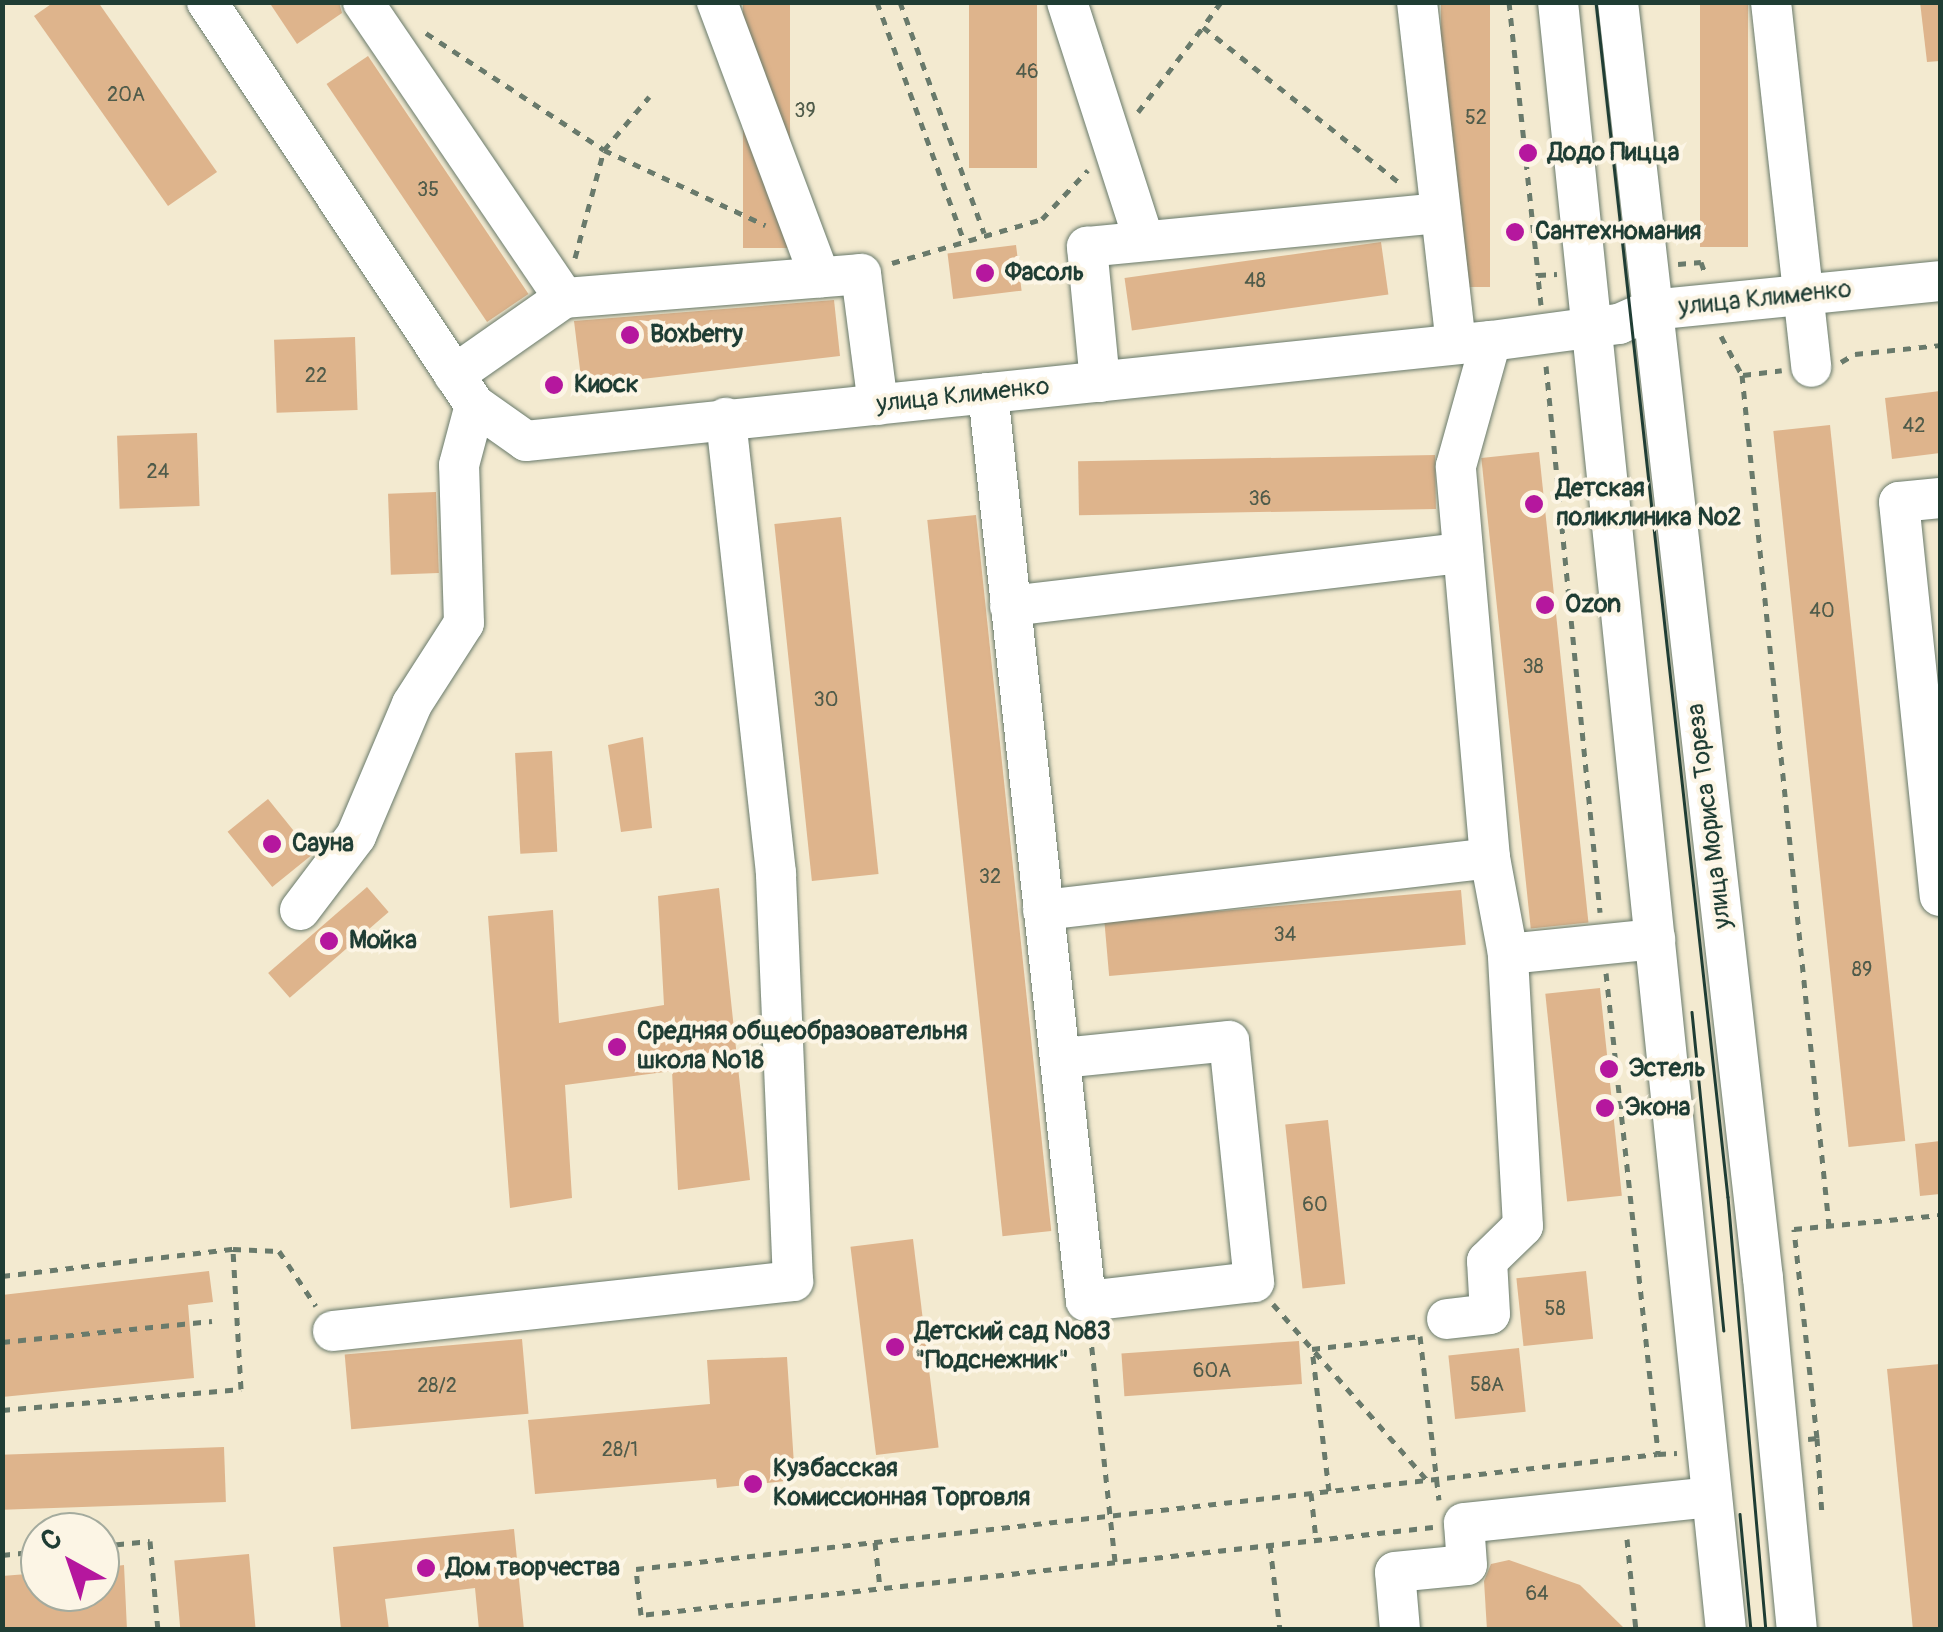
<!DOCTYPE html>
<html>
<head>
<meta charset="utf-8">
<style>
	body { margin:0 }
	#map { position:relative; width:1943px; height:1632px; overflow:hidden; background:#f3ead0; font-family:Pangolin,sans-serif }
	div>[style] { position:absolute }
	[style*='--x'] { left:calc(var(--x)*1px); top:calc(var(--y)*1px); width:calc(var(--w)*1px); rotate:calc(var(--a)*1deg) }
	.building>* { inset:0; background:#deb48c; transform-origin:0 0 }
	.path>* { height:5px; margin-top:-2.5px; transform-origin:0; background:repeating-linear-gradient(90deg,#697a6b 0 8px,transparent 0 16px) }
	.roads { filter:drop-shadow(0 0 2px #697a6b) drop-shadow(0 0 2px #697a6b) }
	.minor>* { height:40px; margin:-20px; padding:0 20px; transform-origin:20px; border-radius:20px; background:#fff }
	.tram>* { height:2.5px; margin:-1.25px; padding:0 1.25px; transform-origin:1.25px; border-radius:1.25px; background:#1f3d34 }
	.dots>* { width:28px; height:28px; translate:-50% -50%; box-sizing:border-box; border:5px solid #fcf5e5; border-radius:50% }
	span { translate:-50% -50%; white-space:nowrap; text-align:center; line-height:1.15; -webkit-text-stroke:8px #fcf5e5; paint-order:stroke }
	.number-label { font-size:20px; color:#4f5b4a }
	.number-label span { -webkit-text-stroke-width:0 }
	.poi-label { font-size:25px; color:#1f3d34; font-weight:700 }
	.left { translate:0 -50%; text-align:left }
	.street-label { font-size:25px; color:#1f3d34 }
	.frame { position:absolute; inset:0; border:5px solid #1f3d34; pointer-events:none }
	.north { position:absolute; left:20px; top:1512px; width:100px; height:100px; box-sizing:border-box; background:#fcf5e5; border:2px solid #a4ab9e; border-radius:50%; rotate:320deg; font-size:28px; font-weight:700; line-height:40px; text-align:center; color:#1f3d34 }
	.north::after { content:''; display:block; margin:auto; width:35px; height:45px; background:#b5179e; clip-path:polygon(50% 0,100% 100%,50% 72%,0 100%) }
</style>
</head>
<body>
<div id="map">
	<div class="building">
		<i style="clip-path:polygon(54px 2px,98px 2px,217px 172px,168px 206px,34px 16px)"></i>
		<i style="clip-path:polygon(269px 2px,339px 2px,342px 13px,297px 44px)"></i>
		<i style="left:743px;top:2px;width:47px;height:246px"></i>
		<i style="left:969px;top:2px;width:68px;height:166px"></i>
		<i style="left:1441px;top:2px;width:49px;height:285px"></i>
		<i style="left:1700px;top:2px;width:48px;height:245px"></i>
		<i style="clip-path:polygon(1920px 2px,1940px 2px,1940px 61px,1927px 62px)"></i>
		<i style="left:368px;top:56px;width:287px;height:50px;rotate:56deg"></i>
		<i style="left:1381px;top:242px;width:53px;height:259px;rotate:82deg"></i>
		<i style="left:1016px;top:245px;width:46px;height:69px;rotate:83deg"></i>
		<i style="clip-path:polygon(834px 300px,840px 356px,582px 386px,574px 321px)"></i>
		<i style="left:355px;top:337px;width:73px;height:81px;rotate:88deg"></i>
		<i style="clip-path:polygon(1940px 391px,1940px 453px,1892px 459px,1885px 398px)"></i>
		<i style="left:1830px;top:425px;width:720px;height:57px;rotate:84deg"></i>
		<i style="left:197px;top:433px;width:73px;height:80px;rotate:88deg"></i>
		<i style="left:1539px;top:452px;width:473px;height:58px;rotate:84deg"></i>
		<i style="left:1435px;top:455px;width:54px;height:357px;rotate:89deg"></i>
		<i style="left:436px;top:492px;width:81px;height:48px;rotate:88deg"></i>
		<i style="left:976px;top:515px;width:720px;height:49px;rotate:84deg"></i>
		<i style="left:841px;top:517px;width:359px;height:67px;rotate:84deg"></i>
		<i style="clip-path:polygon(643px 737px,652px 828px,621px 832px,608px 745px)"></i>
		<i style="left:552px;top:751px;width:101px;height:37px;rotate:87deg"></i>
		<i style="left:268px;top:799px;width:71px;height:52px;rotate:51deg"></i>
		<i style="left:367px;top:887px;width:33px;height:131px;rotate:49deg"></i>
		<i style="clip-path:polygon(719px 888px,750px 1180px,678px 1190px,672px 1071px,565px 1085px,572px 1198px,510px 1208px,488px 916px,553px 910px,559px 1023px,664px 1005px,658px 896px)"></i>
		<i style="left:1461px;top:890px;width:55px;height:358px;rotate:85deg"></i>
		<i style="left:1600px;top:988px;width:209px;height:55px;rotate:84deg"></i>
		<i style="left:1328px;top:1120px;width:165px;height:43px;rotate:84deg"></i>
		<i style="clip-path:polygon(1940px 1141px,1940px 1194px,1920px 1196px,1915px 1144px)"></i>
		<i style="left:913px;top:1239px;width:210px;height:63px;rotate:83deg"></i>
		<i style="clip-path:polygon(209px 1271px,213px 1302px,188px 1305px,194px 1378px,2px 1397px,2px 1295px)"></i>
		<i style="left:1586px;top:1271px;width:68px;height:70px;rotate:84deg"></i>
		<i style="left:522px;top:1339px;width:75px;height:178px;rotate:85deg"></i>
		<i style="left:1299px;top:1341px;width:43px;height:178px;rotate:86deg"></i>
		<i style="left:1519px;top:1348px;width:64px;height:71px;rotate:84deg"></i>
		<i style="clip-path:polygon(787px 1357px,795px 1480px,717px 1488px,716px 1479px,535px 1494px,528px 1420px,710px 1404px,707px 1360px)"></i>
		<i style="clip-path:polygon(1940px 1364px,1940px 1630px,1913px 1630px,1887px 1369px)"></i>
		<i style="left:224px;top:1447px;width:55px;height:223px;rotate:88deg"></i>
		<i style="clip-path:polygon(514px 1529px,524px 1630px,479px 1630px,475px 1588px,385px 1599px,389px 1630px,341px 1630px,333px 1547px)"></i>
		<i style="left:249px;top:1554px;width:76px;height:75px;rotate:85deg"></i>
		<i style="clip-path:polygon(1509px 1560px,1580px 1585px,1626px 1630px,1487px 1630px,1484px 1581px,1491px 1564px)"></i>
		<i style="clip-path:polygon(124px 1565px,127px 1630px,2px 1630px,2px 1576px,40px 1573px,40px 1592px,100px 1592px,100px 1568px)"></i>
	</div>
	<div class="path">
		<i style="--x:877;--y:2;--w:251;--a:70"></i>
		<i style="--x:900;--y:2;--w:246;--a:70"></i>
		<i style="--x:1221;--y:2;--w:31;--a:126"></i>
		<i style="--x:1203;--y:27;--w:251;--a:38.4"></i>
		<i style="--x:1509;--y:2;--w:275;--a:83.9"></i>
		<i style="--x:426;--y:33;--w:213;--a:33.3"></i>
		<i style="--x:604;--y:150;--w:70;--a:-49.7"></i>
		<i style="--x:1138;--y:112;--w:107;--a:-52.6"></i>
		<i style="--x:575;--y:258;--w:112;--a:-75"></i>
		<i style="--x:604;--y:150;--w:178;--a:25"></i>
		<i style="--x:892;--y:263;--w:156;--a:-16.3"></i>
		<i style="--x:1042;--y:219;--w:67;--a:-46.8"></i>
		<i style="--x:1678;--y:264;--w:23;--a:-5"></i>
		<i style="--x:1701;--y:262;--w:12;--a:70"></i>
		<i style="--x:1541;--y:305;--w:30;--a:-96"></i>
		<i style="--x:1538;--y:275;--w:19;--a:-3"></i>
		<i style="--x:1721;--y:336;--w:44;--a:61.7"></i>
		<i style="--x:1742;--y:375;--w:854;--a:84.16"></i>
		<i style="--x:1841;--y:362;--w:16;--a:-30"></i>
		<i style="--x:1855;--y:354;--w:85;--a:-6"></i>
		<i style="--x:1546;--y:366;--w:549;--a:84.35"></i>
		<i style="--x:1743;--y:375;--w:39;--a:-7"></i>
		<i style="--x:1606;--y:973;--w:484;--a:83.8"></i>
		<i style="--x:1658;--y:1454;--w:19;--a:-3"></i>
		<i style="--x:2;--y:1276;--w:233;--a:-6.7"></i>
		<i style="--x:1273;--y:1304;--w:234;--a:48.8"></i>
		<i style="--x:1090;--y:1331;--w:232;--a:83.8"></i>
		<i style="--x:2;--y:1342;--w:211;--a:-5.7"></i>
		<i style="--x:2;--y:1410;--w:240;--a:-5"></i>
		<i style="--x:241;--y:1389;--w:140;--a:-93.3"></i>
		<i style="--x:233;--y:1249;--w:46;--a:2.5"></i>
		<i style="--x:279;--y:1251;--w:66;--a:56.1"></i>
		<i style="--x:1817;--y:1438;--w:77;--a:86.3"></i>
		<i style="--x:1808;--y:1439;--w:9;--a:-6"></i>
		<i style="--x:1817;--y:1438;--w:210;--a:-96.3"></i>
		<i style="--x:1794;--y:1229;--w:147;--a:-5.5"></i>
		<i style="--x:1329;--y:1491;--w:143;--a:-96.8"></i>
		<i style="--x:1312;--y:1349;--w:109;--a:-6.9"></i>
		<i style="--x:1420;--y:1336;--w:165;--a:83.4"></i>
		<i style="--x:1311;--y:1493;--w:47;--a:83.9"></i>
		<i style="--x:1433;--y:1527;--w:797;--a:173.66"></i>
		<i style="--x:641;--y:1615;--w:46;--a:-96.2"></i>
		<i style="--x:636;--y:1569;--w:1028;--a:-6.42"></i>
		<i style="--x:1627;--y:1539;--w:91;--a:84.4"></i>
		<i style="--x:875;--y:1542;--w:46;--a:83.8"></i>
		<i style="--x:1270;--y:1545;--w:86;--a:83.3"></i>
		<i style="--x:100;--y:1546;--w:50;--a:-5.7"></i>
		<i style="--x:150;--y:1541;--w:89;--a:84.9"></i>
		<i style="--x:2;--y:1555;--w:38;--a:-6"></i>
	</div>
	<div class="roads">
		<div class="minor">
			<i style="--x:207;--y:2;--w:484;--a:56.4"></i>
			<i style="--x:475;--y:405;--w:62;--a:35.2"></i>
			<i style="--x:526;--y:441;--w:970;--a:-5.92"></i>
			<i style="--x:1491;--y:341;--w:129;--a:-7.6"></i>
			<i style="--x:1619;--y:324;--w:35;--a:-24"></i>
			<i style="--x:1651;--y:310;--w:290;--a:-5.7"></i>
			<i style="--x:363;--y:2;--w:358;--a:55.8"></i>
			<i style="--x:564;--y:298;--w:298;--a:-4.6"></i>
			<i style="--x:861;--y:274;--w:132;--a:82.6"></i>
			<i style="--x:717;--y:2;--w:294;--a:69.5"></i>
			<i style="--x:1067;--y:2;--w:251;--a:72.1"></i>
			<i style="--x:1417;--y:2;--w:343;--a:83.5"></i>
			<i style="--x:1558;--y:2;--w:1637;--a:84.11"></i>
			<i style="--x:1618;--y:2;--w:1284;--a:83.52"></i>
			<i style="--x:1763;--y:1278;--w:354;--a:84.5"></i>
			<i style="--x:1771;--y:2;--w:367;--a:83.7"></i>
			<i style="--x:454;--y:375;--w:134;--a:-35"></i>
			<i style="--x:1100;--y:382;--w:136;--a:-95.5"></i>
			<i style="--x:1087;--y:247;--w:354;--a:-5.5"></i>
			<i style="--x:988;--y:393;--w:913;--a:83.84"></i>
			<i style="--x:1086;--y:1301;--w:169;--a:-6.5"></i>
			<i style="--x:1254;--y:1282;--w:242;--a:-95.9"></i>
			<i style="--x:1229;--y:1041;--w:169;--a:174.2"></i>
			<i style="--x:1940;--y:498;--w:41;--a:174.4"></i>
			<i style="--x:1899;--y:502;--w:396;--a:84.1"></i>
			<i style="--x:1010;--y:606;--w:456;--a:-6.7"></i>
			<i style="--x:300;--y:910;--w:93;--a:-52.9"></i>
			<i style="--x:356;--y:836;--w:143;--a:-67"></i>
			<i style="--x:412;--y:704;--w:96;--a:-57.3"></i>
			<i style="--x:464;--y:623;--w:158;--a:-91.8"></i>
			<i style="--x:459;--y:465;--w:62;--a:-75.1"></i>
			<i style="--x:1043;--y:910;--w:450;--a:-6.6"></i>
			<i style="--x:1508;--y:954;--w:148;--a:-5.8"></i>
			<i style="--x:1447;--y:1319;--w:43;--a:-6.6"></i>
			<i style="--x:1490;--y:1314;--w:53;--a:-93.2"></i>
			<i style="--x:1487;--y:1261;--w:50;--a:-44.2"></i>
			<i style="--x:1523;--y:1226;--w:272;--a:-93.2"></i>
			<i style="--x:1508;--y:954;--w:98;--a:-100.6"></i>
			<i style="--x:1490;--y:858;--w:393;--a:-95"></i>
			<i style="--x:1456;--y:466;--w:130;--a:-74.4"></i>
			<i style="--x:333;--y:1331;--w:463;--a:-6.2"></i>
			<i style="--x:793;--y:1281;--w:408;--a:-92.4"></i>
			<i style="--x:776;--y:873;--w:458;--a:-96.3"></i>
			<i style="--x:1400;--y:1630;--w:58;--a:-94.9"></i>
			<i style="--x:1395;--y:1572;--w:72;--a:-5.6"></i>
			<i style="--x:1467;--y:1565;--w:42;--a:-94.1"></i>
			<i style="--x:1464;--y:1523;--w:249;--a:-6"></i>
		</div>
	</div>
	<div class="tram">
		<i style="--x:1596;--y:2;--w:1202;--a:83.7"></i>
		<i style="--x:1728;--y:1197;--w:435;--a:85"></i>
		<i style="--x:1692;--y:1012;--w:320;--a:84.3"></i>
		<i style="--x:1740;--y:1514;--w:117;--a:84.6"></i>
	</div>
	<div class="dots">
		<i style="left:1528px;top:153px;background:#b5179e"></i>
		<i style="left:1515px;top:232px;background:#b5179e"></i>
		<i style="left:985px;top:273px;background:#b5179e"></i>
		<i style="left:630px;top:335px;background:#b5179e"></i>
		<i style="left:554px;top:385px;background:#b5179e"></i>
		<i style="left:1534px;top:504px;background:#b5179e"></i>
		<i style="left:1545px;top:605px;background:#b5179e"></i>
		<i style="left:272px;top:844px;background:#b5179e"></i>
		<i style="left:329px;top:941px;background:#b5179e"></i>
		<i style="left:617px;top:1047px;background:#b5179e"></i>
		<i style="left:1609px;top:1069px;background:#b5179e"></i>
		<i style="left:1605px;top:1108px;background:#b5179e"></i>
		<i style="left:895px;top:1347px;background:#b5179e"></i>
		<i style="left:753px;top:1484px;background:#b5179e"></i>
		<i style="left:426px;top:1568px;background:#b5179e"></i>
	</div>
	<div class="number-label">
		<span style="left:1027px;top:71px">46</span>
		<span style="left:126px;top:94px">20А</span>
		<span style="left:805px;top:110px">39</span>
		<span style="left:1476px;top:117px">52</span>
		<span style="left:428px;top:189px">35</span>
		<span style="left:1255px;top:280px">48</span>
		<span style="left:316px;top:375px">22</span>
		<span style="left:1914px;top:425px">42</span>
		<span style="left:158px;top:471px">24</span>
		<span style="left:1260px;top:498px">36</span>
		<span style="left:1822px;top:610px">40</span>
		<span style="left:1533px;top:666px">38</span>
		<span style="left:826px;top:699px">30</span>
		<span style="left:990px;top:876px">32</span>
		<span style="left:1285px;top:934px">34</span>
		<span style="left:1862px;top:969px">89</span>
		<span style="left:1315px;top:1204px">60</span>
		<span style="left:1555px;top:1308px">58</span>
		<span style="left:1212px;top:1370px">60А</span>
		<span style="left:1487px;top:1384px">58А</span>
		<span style="left:437px;top:1385px">28/2</span>
		<span style="left:620px;top:1449px">28/1</span>
		<span style="left:1537px;top:1593px">64</span>
	</div>
	<div class="poi-label">
		<span class="left" style="left:1548px;top:153px">Додо Пицца</span>
		<span class="left" style="left:1535px;top:232px">Сантехномания</span>
		<span class="left" style="left:1005px;top:273px">Фасоль</span>
		<span class="left" style="left:650px;top:335px">Boxberry</span>
		<span class="left" style="left:574px;top:385px">Киоск</span>
		<span class="left" style="left:1556px;top:504px">Детская<br>поликлиника №2</span>
		<span class="left" style="left:1565px;top:605px">Ozon</span>
		<span class="left" style="left:292px;top:844px">Сауна</span>
		<span class="left" style="left:349px;top:941px">Мойка</span>
		<span class="left" style="left:637px;top:1047px">Средняя общеобразовательня<br>школа №18</span>
		<span class="left" style="left:1629px;top:1069px">Эстель</span>
		<span class="left" style="left:1625px;top:1108px">Экона</span>
		<span class="left" style="left:915px;top:1347px">Детский сад №83<br>"Подснежник"</span>
		<span class="left" style="left:773px;top:1484px">Кузбасская<br>Комиссионная Торговля</span>
		<span class="left" style="left:446px;top:1568px">Дом творчества</span>
	</div>
	<div class="street-label">
		<span style="left:1765px;top:299px;rotate:-6deg">улица Клименко</span>
		<span style="left:963px;top:396px;rotate:-6deg">улица Клименко</span>
		<span style="left:1710px;top:816px;rotate:-97deg">улица Мориса Тореза</span>
	</div>
	<div class="frame"></div>
	<div class="north">С</div>
</div>
</body>
</html>
